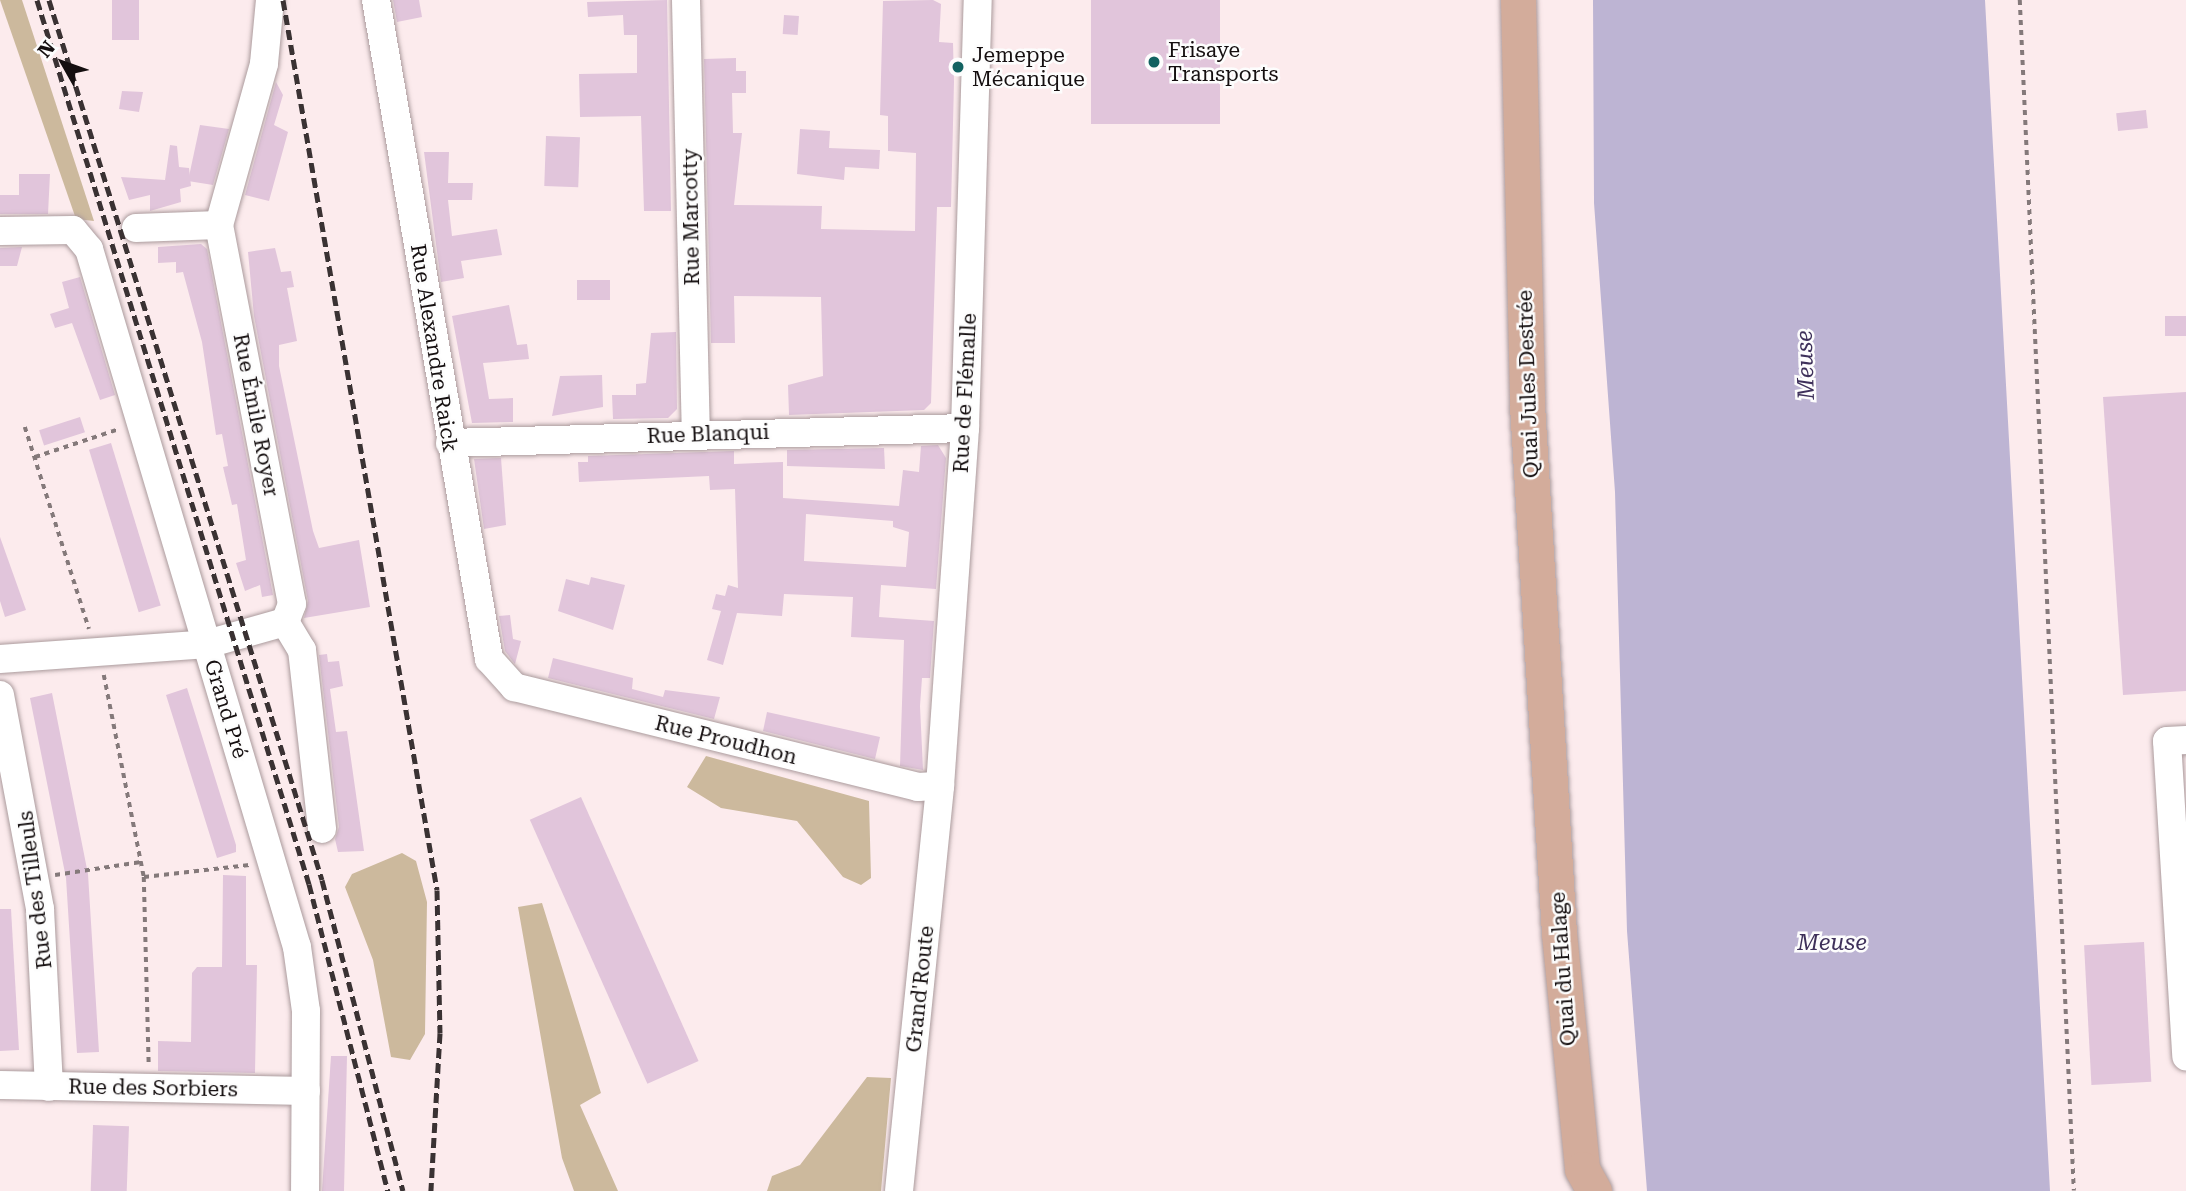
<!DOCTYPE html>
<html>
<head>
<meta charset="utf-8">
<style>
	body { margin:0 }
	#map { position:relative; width:2186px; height:1191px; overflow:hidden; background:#fcebed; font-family:"Roboto Serif",serif }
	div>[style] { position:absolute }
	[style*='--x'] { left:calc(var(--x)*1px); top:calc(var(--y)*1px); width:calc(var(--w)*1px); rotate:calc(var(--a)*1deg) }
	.forest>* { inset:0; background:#ccb99d }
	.water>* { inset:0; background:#bdb4d3 }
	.building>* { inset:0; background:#e1c5db; transform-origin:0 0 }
	.path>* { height:3.5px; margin-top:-1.75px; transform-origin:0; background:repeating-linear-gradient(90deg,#84797a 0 5px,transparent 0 10px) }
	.roads { filter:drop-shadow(0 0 2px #ab9b9d) drop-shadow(0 0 2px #ab9b9d) }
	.minor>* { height:28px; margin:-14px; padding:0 14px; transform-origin:14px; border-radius:14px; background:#fff }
	.major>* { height:35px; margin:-17.5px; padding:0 17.5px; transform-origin:17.5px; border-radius:17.5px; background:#d3ac9b }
	.rail>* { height:5px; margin-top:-2.5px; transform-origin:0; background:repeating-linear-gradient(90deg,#3a3233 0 10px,transparent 0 15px) }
	.dots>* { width:19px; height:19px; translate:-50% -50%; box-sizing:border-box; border:4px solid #fdfdfd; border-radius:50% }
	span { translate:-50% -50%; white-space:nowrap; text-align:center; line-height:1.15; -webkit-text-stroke:5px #fdfdfd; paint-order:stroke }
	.poi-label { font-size:21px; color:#150f10 }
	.left { translate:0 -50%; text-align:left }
	.street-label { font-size:21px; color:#150f10 }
	.water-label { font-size:23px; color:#3e305a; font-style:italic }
	.north { position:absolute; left:28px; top:28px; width:70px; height:70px; -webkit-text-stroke:5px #fdfdfd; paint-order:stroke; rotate:310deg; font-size:19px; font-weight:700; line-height:28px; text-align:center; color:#150f10 }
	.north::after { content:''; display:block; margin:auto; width:24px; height:32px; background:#150f10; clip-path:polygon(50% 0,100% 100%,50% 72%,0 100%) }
</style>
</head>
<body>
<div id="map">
	<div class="forest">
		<i style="clip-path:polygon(0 0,22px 0,94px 221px,76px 219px)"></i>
		<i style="clip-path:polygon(706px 756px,869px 801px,871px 878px,861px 885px,843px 877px,797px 821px,721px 808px,687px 787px)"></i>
		<i style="clip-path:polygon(402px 853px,416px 861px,427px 902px,425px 1034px,410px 1060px,391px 1057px,373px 960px,345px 887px,352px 874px)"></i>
		<i style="clip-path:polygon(542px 903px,601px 1093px,580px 1105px,618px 1191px,574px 1191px,562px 1158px,518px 907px)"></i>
		<i style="clip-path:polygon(867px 1077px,891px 1078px,881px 1191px,767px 1191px,772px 1176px,800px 1165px)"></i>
	</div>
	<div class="water">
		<i style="clip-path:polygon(1593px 0,1985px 0,2050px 1191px,1647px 1191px,1627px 931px,1615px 492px,1594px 203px)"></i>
	</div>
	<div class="building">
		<i style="left:112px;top:0;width:27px;height:40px"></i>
		<i style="clip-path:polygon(393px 0,419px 0,422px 17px,397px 22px)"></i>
		<i style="clip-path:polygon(667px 0,671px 211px,644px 211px,641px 116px,580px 117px,579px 74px,637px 73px,637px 35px,624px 35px,623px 15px,588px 17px,587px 2px)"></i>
		<i style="clip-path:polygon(933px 0,941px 4px,939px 42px,953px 43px,954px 82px,951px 207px,937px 207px,931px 403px,924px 410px,789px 415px,788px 385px,823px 376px,821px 297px,734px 296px,735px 343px,711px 343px,704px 59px,736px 58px,736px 71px,746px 71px,746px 93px,732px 93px,733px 133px,742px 133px,734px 205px,822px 206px,821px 229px,915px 231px,916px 153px,888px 151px,888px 116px,880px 115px,883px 1px)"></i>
		<i style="left:1091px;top:0;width:129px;height:124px"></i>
		<i style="left:784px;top:15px;width:15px;height:19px;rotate:4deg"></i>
		<i style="clip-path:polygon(276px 82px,283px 95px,274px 125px,288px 132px,269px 201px,245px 195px)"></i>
		<i style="clip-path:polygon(122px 91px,143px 92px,139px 112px,119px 109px)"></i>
		<i style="left:2146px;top:110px;width:18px;height:30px;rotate:84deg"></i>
		<i style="clip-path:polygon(200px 125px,229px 129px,213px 185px,188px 181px)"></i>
		<i style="clip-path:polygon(800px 129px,830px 131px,829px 148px,880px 150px,879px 169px,845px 167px,844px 180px,797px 174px)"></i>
		<i style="left:546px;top:136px;width:34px;height:50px;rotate:2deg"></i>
		<i style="clip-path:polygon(170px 145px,177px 146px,179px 167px,189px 168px,191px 186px,180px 189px,181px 202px,150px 211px,150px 195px,129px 200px,121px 177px,165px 180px)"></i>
		<i style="clip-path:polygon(424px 152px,449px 152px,448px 183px,473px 183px,472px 200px,448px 200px,452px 236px,497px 229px,502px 255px,461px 261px,464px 278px,441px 282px)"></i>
		<i style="clip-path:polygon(19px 174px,50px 174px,48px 214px,0 214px,0 195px,19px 195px)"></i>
		<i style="clip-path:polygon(201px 244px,207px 249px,273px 595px,262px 597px,260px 585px,245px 591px,236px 563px,246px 560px,237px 504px,232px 505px,223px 467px,228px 466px,222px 434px,216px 435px,202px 342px,183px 272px,176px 273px,176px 262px,158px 263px,158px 247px)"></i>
		<i style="clip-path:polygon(22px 247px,17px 266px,0 266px,0 248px)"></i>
		<i style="clip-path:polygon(275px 248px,281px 272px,291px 271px,294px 287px,287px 288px,297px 341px,279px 345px,279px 366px,313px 531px,319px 548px,359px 540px,370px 607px,304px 618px,308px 601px,254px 316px,248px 252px)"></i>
		<i style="clip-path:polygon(80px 277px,115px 395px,100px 400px,72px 323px,55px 328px,50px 314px,69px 308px,62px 282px)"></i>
		<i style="left:577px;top:280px;width:33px;height:20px"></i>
		<i style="clip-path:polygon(509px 305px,517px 345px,527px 344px,529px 359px,483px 363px,489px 399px,513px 398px,513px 422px,472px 423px,452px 316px)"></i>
		<i style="left:2186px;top:316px;width:20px;height:21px;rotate:90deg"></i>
		<i style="clip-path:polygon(676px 332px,677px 409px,668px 418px,613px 419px,612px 395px,636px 395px,636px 384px,646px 383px,651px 333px)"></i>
		<i style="clip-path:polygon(602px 375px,603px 407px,552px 416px,560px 376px)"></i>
		<i style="clip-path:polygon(2186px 392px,2186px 691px,2123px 695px,2103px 397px)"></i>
		<i style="left:80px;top:417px;width:16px;height:43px;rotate:72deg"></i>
		<i style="left:111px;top:443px;width:170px;height:23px;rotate:73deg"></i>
		<i style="clip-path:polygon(evenodd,938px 445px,946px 458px,936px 589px,881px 585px,879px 617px,934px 621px,930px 678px,922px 678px,920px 706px,923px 770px,900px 766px,904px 640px,851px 637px,853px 597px,784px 594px,782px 616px,737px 613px,723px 665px,707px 660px,721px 611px,712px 609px,716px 594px,725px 596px,728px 585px,738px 588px,735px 489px,710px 490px,709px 476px,579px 482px,578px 462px,588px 462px,588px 456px,734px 451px,734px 464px,783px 462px,783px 498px,899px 506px,903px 470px,919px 472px,921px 446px,938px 445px,806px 514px,893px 521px,893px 527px,909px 532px,906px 567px,804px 561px,806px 514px)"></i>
		<i style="clip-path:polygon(884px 448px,885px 469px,787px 466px,787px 450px)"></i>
		<i style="clip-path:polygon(501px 458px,506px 525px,484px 529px,474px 459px)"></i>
		<i style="clip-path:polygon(0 537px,26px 610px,5px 617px,0 601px)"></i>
		<i style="clip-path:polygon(591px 577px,625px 585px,613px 630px,558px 611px,566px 579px,589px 585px)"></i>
		<i style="clip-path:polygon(510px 615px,513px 639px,521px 641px,515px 664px,505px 651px,499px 616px)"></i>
		<i style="clip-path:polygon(327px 654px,328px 662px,339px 661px,343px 686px,330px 689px,336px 732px,347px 731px,364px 851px,338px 852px,335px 839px,339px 827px,319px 655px)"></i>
		<i style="clip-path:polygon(553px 658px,633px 678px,632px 689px,663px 697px,665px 690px,720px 697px,714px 719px,548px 678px)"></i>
		<i style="clip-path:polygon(187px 688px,236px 845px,236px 852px,217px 858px,166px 695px)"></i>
		<i style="clip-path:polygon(52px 693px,88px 874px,99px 1052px,77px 1053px,66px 878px,30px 698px)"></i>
		<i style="clip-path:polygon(767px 712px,880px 737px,875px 759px,763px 731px)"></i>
		<i style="left:581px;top:797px;width:289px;height:56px;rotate:66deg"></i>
		<i style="clip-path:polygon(223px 875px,246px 876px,246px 965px,257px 965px,255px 1073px,158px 1071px,158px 1041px,191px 1042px,192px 973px,197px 967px,222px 967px)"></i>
		<i style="clip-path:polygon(0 909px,11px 909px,19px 1050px,0 1051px)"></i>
		<i style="left:2144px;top:942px;width:140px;height:60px;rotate:87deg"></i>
		<i style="clip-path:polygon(331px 1056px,347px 1056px,344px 1191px,322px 1191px)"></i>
		<i style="left:93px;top:1125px;width:36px;height:66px;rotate:2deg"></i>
	</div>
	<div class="path">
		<i style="--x:2020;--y:0;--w:1192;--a:87.4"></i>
		<i style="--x:25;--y:427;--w:212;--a:72.4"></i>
		<i style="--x:35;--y:457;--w:89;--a:-18.4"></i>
		<i style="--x:104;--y:675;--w:206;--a:78.8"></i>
		<i style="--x:144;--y:877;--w:188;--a:88.5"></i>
		<i style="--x:55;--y:875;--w:87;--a:-8.6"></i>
		<i style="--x:144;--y:877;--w:106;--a:-6.5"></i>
	</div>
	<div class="roads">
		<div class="minor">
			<i style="--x:270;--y:0;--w:64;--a:95.4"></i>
			<i style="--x:264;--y:64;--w:167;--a:105.6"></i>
			<i style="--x:219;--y:225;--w:386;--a:79.1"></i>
			<i style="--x:292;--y:604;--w:19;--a:111"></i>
			<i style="--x:376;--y:0;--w:669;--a:80.27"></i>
			<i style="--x:489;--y:659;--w:38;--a:48"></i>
			<i style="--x:514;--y:687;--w:416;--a:13.9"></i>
			<i style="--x:918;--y:787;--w:22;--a:-3"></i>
			<i style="--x:686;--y:0;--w:433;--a:88.7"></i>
			<i style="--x:136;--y:228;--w:83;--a:-2.1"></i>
			<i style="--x:0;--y:231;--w:73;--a:-0.8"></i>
			<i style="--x:73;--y:230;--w:25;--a:50"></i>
			<i style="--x:89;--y:249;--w:728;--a:73.41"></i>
			<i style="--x:297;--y:947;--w:65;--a:82"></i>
			<i style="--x:306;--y:1011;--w:180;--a:90.3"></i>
			<i style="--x:450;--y:443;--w:515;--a:-1.67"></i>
			<i style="--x:285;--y:622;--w:33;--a:59"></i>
			<i style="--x:302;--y:650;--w:180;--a:83.6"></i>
			<i style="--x:0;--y:659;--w:208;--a:-4.1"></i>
			<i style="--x:207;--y:644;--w:81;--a:-15.8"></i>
			<i style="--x:0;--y:695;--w:218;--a:79.4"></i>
			<i style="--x:40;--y:909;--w:178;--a:87.1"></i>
			<i style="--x:2186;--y:740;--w:19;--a:177"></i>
			<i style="--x:2167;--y:741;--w:316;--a:86.5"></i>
			<i style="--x:0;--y:1085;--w:306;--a:1.1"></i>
			<i style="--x:899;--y:1191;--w:407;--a:-84.2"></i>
			<i style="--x:940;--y:786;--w:359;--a:-86"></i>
			<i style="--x:965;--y:428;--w:428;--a:-88.3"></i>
		</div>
		<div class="major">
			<i style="--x:1518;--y:0;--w:405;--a:88.7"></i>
			<i style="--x:1527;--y:405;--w:529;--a:86.53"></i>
			<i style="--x:1559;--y:933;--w:237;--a:84.4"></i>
			<i style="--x:1582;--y:1169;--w:25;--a:61"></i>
		</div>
	</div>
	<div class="rail">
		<i style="--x:37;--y:0;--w:925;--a:72.9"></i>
		<i style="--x:309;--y:884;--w:317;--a:75.6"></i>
		<i style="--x:49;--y:0;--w:921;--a:72.76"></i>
		<i style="--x:322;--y:880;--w:321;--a:75.4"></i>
		<i style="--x:283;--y:0;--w:903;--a:80.18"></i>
		<i style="--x:437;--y:890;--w:143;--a:88.8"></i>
		<i style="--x:440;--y:1033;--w:158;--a:93.3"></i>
	</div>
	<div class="dots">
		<i style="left:1154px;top:62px;background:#126261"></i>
		<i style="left:958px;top:67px;background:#126261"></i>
	</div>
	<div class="poi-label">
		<span class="left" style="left:1168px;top:62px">Frisaye<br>Transports</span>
		<span class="left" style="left:972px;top:67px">Jemeppe<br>Mécanique</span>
	</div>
	<div class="street-label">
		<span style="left:691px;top:217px;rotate:-91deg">Rue Marcotty</span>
		<span style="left:434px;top:348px;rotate:81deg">Rue Alexandre Raick</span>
		<span style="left:1528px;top:384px;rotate:-92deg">Quai Jules Destrée</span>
		<span style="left:965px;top:393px;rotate:-87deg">Rue de Flémalle</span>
		<span style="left:256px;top:415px;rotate:79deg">Rue Émile Royer</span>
		<span style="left:708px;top:434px;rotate:-2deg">Rue Blanqui</span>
		<span style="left:226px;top:709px;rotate:73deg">Grand Pré</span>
		<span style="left:726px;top:740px;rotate:14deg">Rue Proudhon</span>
		<span style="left:35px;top:890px;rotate:-97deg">Rue des Tilleuls</span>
		<span style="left:1563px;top:969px;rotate:-94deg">Quai du Halage</span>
		<span style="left:920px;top:989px;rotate:-84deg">Grand'Route</span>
		<span style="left:153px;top:1088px;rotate:1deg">Rue des Sorbiers</span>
	</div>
	<div class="water-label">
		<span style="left:1806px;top:365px;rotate:-92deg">Meuse</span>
		<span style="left:1832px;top:943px">Meuse</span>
	</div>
	<div class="north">N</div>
</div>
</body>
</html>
